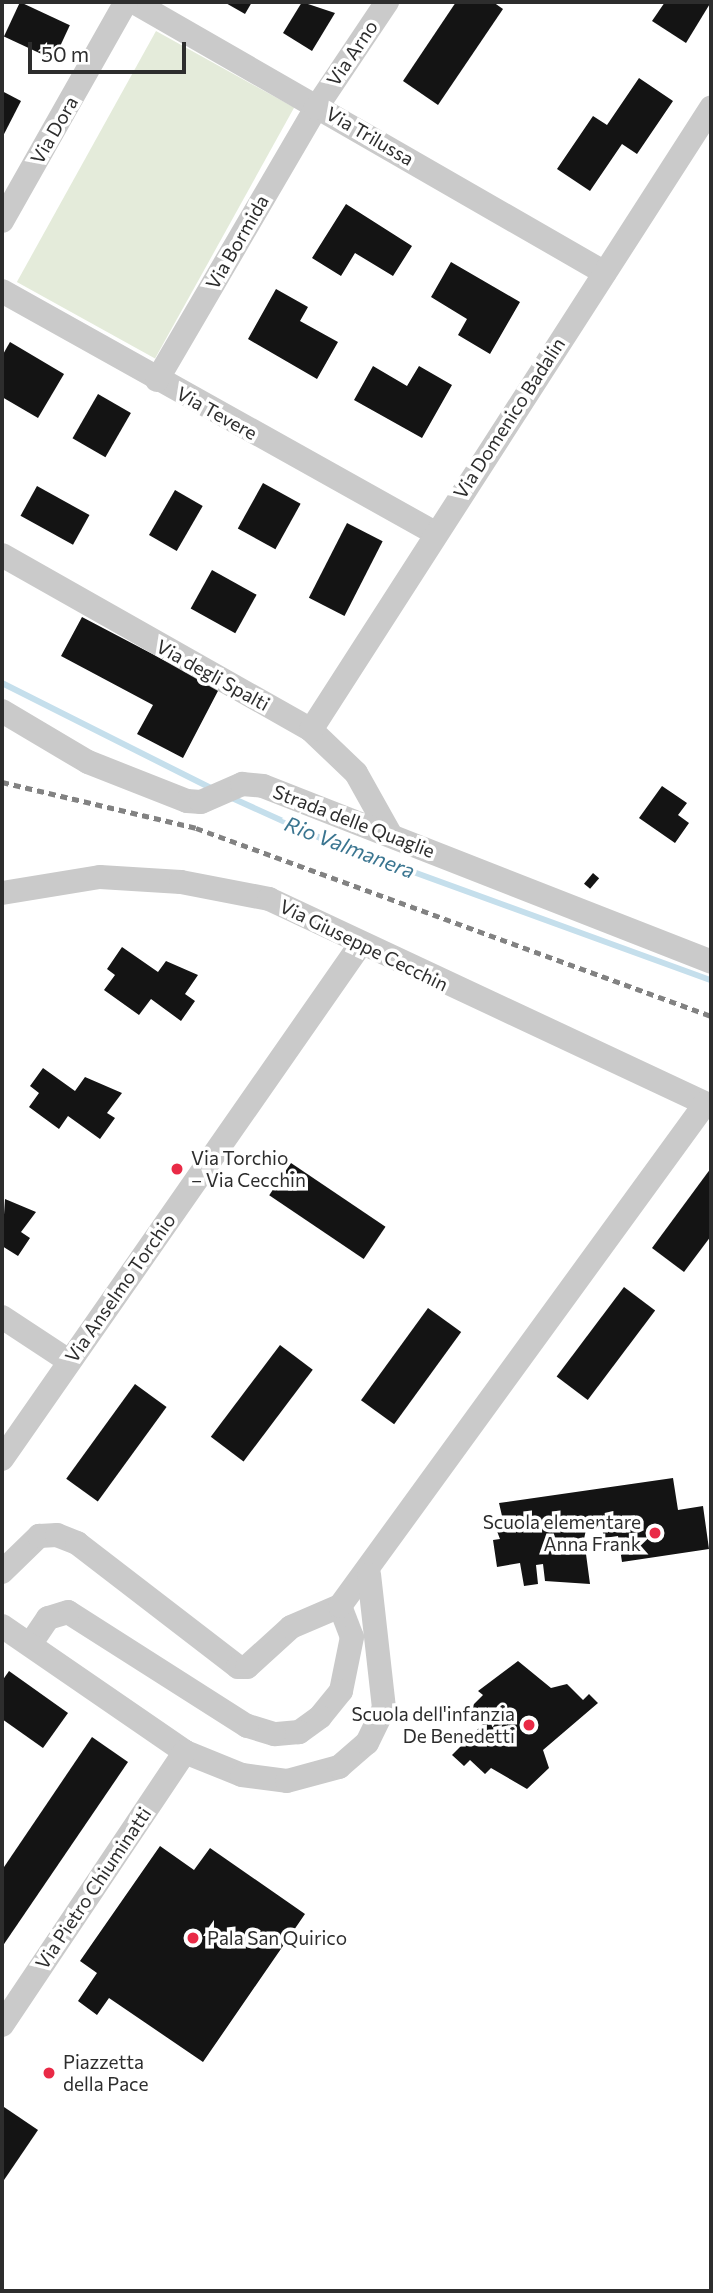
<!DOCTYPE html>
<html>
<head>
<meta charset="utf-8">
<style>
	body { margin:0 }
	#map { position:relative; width:713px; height:2293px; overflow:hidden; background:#fff; font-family:Commissioner,sans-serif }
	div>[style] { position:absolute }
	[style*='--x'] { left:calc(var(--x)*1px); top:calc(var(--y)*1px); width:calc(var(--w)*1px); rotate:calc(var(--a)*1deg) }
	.green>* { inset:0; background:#e4ebda; transform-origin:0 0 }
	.stream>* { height:6px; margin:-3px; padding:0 3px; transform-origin:3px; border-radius:3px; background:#c5dfec }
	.building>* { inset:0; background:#141414; transform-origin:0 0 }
	.minor>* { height:24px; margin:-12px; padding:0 12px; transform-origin:12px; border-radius:12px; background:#cacaca }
	.rail>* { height:5px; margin-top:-2.5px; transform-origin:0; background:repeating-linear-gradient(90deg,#828282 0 7px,transparent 0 12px) }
	.dots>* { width:19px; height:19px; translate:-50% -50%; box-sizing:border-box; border:4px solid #fff; border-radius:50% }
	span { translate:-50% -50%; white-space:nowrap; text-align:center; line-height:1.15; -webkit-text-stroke:7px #fff; paint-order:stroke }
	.street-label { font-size:19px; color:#2d2d2d }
	.poi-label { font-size:19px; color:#2d2d2d }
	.left { translate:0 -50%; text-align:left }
	.right { translate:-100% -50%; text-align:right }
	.water-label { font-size:21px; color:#3a7590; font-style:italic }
	.frame { position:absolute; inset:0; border:4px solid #2d2d2d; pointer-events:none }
	.scale { position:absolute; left:28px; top:42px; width:158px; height:32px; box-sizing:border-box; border:4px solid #2d2d2d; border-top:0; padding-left:9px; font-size:21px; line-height:24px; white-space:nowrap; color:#2d2d2d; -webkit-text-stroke:5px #fff; paint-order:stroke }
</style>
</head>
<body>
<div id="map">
	<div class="green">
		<i style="left:156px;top:31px;width:158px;height:287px;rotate:29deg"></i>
	</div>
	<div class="stream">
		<i style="--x:2;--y:683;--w:236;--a:26.7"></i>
		<i style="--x:232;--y:798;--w:97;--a:24.4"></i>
		<i style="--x:320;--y:838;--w:416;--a:20"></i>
	</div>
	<div class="building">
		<i style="left:20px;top:2px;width:55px;height:38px;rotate:25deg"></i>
		<i style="clip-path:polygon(224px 2px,252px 2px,245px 14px)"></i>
		<i style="clip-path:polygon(302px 2px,335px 13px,312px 51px,283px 33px)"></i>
		<i style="clip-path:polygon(456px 2px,493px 2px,503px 9px,438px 105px,403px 81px)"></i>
		<i style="clip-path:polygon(665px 2px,711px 2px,686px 43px,652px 21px)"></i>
		<i style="clip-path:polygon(639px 78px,673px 101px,637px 154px,622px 144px,590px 191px,557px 169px,593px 116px,607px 125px)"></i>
		<i style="clip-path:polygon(2px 91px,21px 101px,2px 138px)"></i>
		<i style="clip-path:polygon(346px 204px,412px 246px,393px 276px,355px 253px,341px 276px,312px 258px)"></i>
		<i style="clip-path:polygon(451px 262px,520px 302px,490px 354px,458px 335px,467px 319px,431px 297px)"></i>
		<i style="clip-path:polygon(276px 289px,308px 307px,300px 321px,338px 342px,317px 379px,248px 339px)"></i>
		<i style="clip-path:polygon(10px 342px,64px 374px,38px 418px,2px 397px,2px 356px)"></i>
		<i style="clip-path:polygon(373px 366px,407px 386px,419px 366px,452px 385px,422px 438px,354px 400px)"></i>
		<i style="left:98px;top:394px;width:38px;height:51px;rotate:30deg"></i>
		<i style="left:263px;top:483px;width:43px;height:52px;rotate:29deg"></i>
		<i style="left:37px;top:486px;width:60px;height:34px;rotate:29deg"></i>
		<i style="left:175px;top:490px;width:32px;height:52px;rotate:30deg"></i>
		<i style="left:347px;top:523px;width:40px;height:84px;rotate:27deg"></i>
		<i style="left:212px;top:570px;width:51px;height:44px;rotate:29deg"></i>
		<i style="clip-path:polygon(82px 617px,219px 689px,183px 758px,137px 734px,153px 705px,61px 656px)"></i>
		<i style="clip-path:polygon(662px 786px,687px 803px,678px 815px,689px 823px,675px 843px,639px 818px)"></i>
		<i style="left:593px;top:873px;width:8px;height:14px;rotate:40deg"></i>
		<i style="clip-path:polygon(122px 947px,158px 972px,166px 961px,198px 975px,185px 994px,195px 1001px,181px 1021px,151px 999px,139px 1015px,104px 990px,115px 975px,107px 969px)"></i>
		<i style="clip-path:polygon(43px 1068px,75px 1091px,85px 1077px,122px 1093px,107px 1113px,115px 1118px,100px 1139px,68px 1116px,59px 1129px,29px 1107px,39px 1093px,30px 1086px)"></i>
		<i style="left:291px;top:1163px;width:114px;height:39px;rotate:34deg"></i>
		<i style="clip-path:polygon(711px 1168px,711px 1236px,684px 1272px,652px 1248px)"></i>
		<i style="clip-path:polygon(5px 1199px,36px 1212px,21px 1232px,30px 1238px,18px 1256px,2px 1246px)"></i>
		<i style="left:624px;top:1287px;width:39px;height:112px;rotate:37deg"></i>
		<i style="left:428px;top:1308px;width:41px;height:114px;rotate:36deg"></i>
		<i style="left:280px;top:1345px;width:41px;height:115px;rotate:37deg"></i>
		<i style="left:135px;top:1384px;width:39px;height:117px;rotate:36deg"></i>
		<i style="clip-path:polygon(673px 1478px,678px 1510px,703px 1506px,709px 1549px,622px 1562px,618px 1536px,604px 1538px,601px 1523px,587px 1525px,584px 1539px,590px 1584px,545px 1581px,543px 1564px,536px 1565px,538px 1584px,524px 1586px,520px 1563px,497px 1567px,493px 1540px,500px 1539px,492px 1518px,502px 1516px,499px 1503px)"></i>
		<i style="clip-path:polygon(518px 1661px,551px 1688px,567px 1684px,583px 1700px,589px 1694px,598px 1703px,543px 1750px,549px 1768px,527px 1789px,491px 1768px,485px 1774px,470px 1760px,464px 1766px,452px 1755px,486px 1721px,471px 1707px,483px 1695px,478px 1691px)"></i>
		<i style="clip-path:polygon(9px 1671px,68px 1713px,43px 1748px,2px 1719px,2px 1681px)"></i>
		<i style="clip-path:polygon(92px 1737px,128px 1762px,2px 1947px,2px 1870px)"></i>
		<i style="clip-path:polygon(160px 1846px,194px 1870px,210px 1848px,305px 1914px,203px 2062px,109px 1998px,97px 2015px,78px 2001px,97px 1973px,80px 1961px)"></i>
		<i style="clip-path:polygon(4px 2107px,38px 2130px,2px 2183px,2px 2110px)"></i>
	</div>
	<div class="minor">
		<i style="--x:134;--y:2;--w:543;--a:29.91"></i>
		<i style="--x:2;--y:221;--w:252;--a:-60.5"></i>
		<i style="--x:2;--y:291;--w:495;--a:29.2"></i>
		<i style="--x:157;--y:380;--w:315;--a:-59.7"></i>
		<i style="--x:316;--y:108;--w:128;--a:-56.2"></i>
		<i style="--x:2;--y:555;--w:355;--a:29.5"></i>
		<i style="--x:311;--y:730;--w:62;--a:43.7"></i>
		<i style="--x:356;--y:773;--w:68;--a:60.8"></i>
		<i style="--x:2;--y:711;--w:100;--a:30.7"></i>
		<i style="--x:88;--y:762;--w:106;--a:21.5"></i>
		<i style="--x:187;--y:801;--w:14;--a:4"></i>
		<i style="--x:201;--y:802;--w:45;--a:-23.7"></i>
		<i style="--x:242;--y:784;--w:21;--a:5"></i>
		<i style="--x:263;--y:786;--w:481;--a:21.4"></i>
		<i style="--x:311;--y:730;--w:740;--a:-57.26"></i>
		<i style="--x:2;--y:893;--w:99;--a:-9.3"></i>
		<i style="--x:100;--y:877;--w:81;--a:3.5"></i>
		<i style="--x:181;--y:882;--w:90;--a:10.9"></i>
		<i style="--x:269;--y:899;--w:488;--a:25.1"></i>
		<i style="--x:2;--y:1317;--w:80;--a:33.3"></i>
		<i style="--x:2;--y:1459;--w:626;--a:-55.14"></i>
		<i style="--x:2;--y:1572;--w:52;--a:-44.2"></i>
		<i style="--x:39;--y:1536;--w:18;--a:-3"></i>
		<i style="--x:57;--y:1535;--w:22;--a:22"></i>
		<i style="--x:77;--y:1543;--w:203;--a:37.6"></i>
		<i style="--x:238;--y:1667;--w:9;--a:0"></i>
		<i style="--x:247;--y:1667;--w:59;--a:-42.3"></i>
		<i style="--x:291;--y:1627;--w:53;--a:-23.2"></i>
		<i style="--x:340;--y:1606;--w:33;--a:69"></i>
		<i style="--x:352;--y:1637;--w:55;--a:101.5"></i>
		<i style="--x:341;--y:1691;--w:33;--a:129"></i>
		<i style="--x:320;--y:1717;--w:26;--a:144"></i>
		<i style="--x:299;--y:1732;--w:25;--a:175"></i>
		<i style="--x:274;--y:1734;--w:28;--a:-163"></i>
		<i style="--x:247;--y:1726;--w:212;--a:-147.5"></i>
		<i style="--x:68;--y:1612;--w:21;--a:163"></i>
		<i style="--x:48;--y:1618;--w:32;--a:124"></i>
		<i style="--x:340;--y:1606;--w:621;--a:-53.98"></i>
		<i style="--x:2;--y:1626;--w:222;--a:34.5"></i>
		<i style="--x:185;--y:1752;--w:61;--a:22"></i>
		<i style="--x:242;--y:1775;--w:45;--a:7.6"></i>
		<i style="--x:287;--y:1781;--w:54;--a:-15.1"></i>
		<i style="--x:339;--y:1767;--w:37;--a:-41"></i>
		<i style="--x:367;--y:1743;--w:39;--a:-64"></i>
		<i style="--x:384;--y:1708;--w:134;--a:-96.4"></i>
		<i style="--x:2;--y:2025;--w:329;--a:-56.2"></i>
	</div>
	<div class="rail">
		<i style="--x:2;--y:782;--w:199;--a:13.3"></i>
		<i style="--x:196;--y:828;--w:548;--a:20.05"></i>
	</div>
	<div class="dots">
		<i style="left:177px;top:1169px;background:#e92a46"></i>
		<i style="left:655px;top:1533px;background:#e92a46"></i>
		<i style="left:529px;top:1725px;background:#e92a46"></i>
		<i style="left:193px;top:1938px;background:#e92a46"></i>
		<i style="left:49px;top:2073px;background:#e92a46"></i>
	</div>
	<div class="street-label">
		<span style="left:352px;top:53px;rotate:-56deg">Via Arno</span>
		<span style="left:54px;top:130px;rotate:-60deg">Via Dora</span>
		<span style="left:370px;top:136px;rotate:30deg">Via Trilussa</span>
		<span style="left:237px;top:242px;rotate:-60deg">Via Bormida</span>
		<span style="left:217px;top:413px;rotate:29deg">Via Tevere</span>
		<span style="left:509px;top:418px;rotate:-57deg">Via Domenico Badalin</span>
		<span style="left:213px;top:675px;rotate:29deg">Via degli Spalti</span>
		<span style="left:354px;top:821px;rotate:21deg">Strada delle Quaglie</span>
		<span style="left:364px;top:945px;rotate:26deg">Via Giuseppe Cecchin</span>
		<span style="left:120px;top:1288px;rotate:-55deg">Via Anselmo Torchio</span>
		<span style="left:93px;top:1888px;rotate:-56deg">Via Pietro Chiuminatti</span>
	</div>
	<div class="poi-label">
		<span class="left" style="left:191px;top:1169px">Via Torchio<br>– Via Cecchin</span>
		<span class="right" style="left:641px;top:1533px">Scuola elementare<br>Anna Frank</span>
		<span class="right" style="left:515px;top:1725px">Scuola dell'infanzia<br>De Benedetti</span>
		<span class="left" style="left:207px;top:1938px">Pala San Quirico</span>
		<span class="left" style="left:63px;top:2073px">Piazzetta<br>della Pace</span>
	</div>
	<div class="water-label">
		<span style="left:350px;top:847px;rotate:21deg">Rio Valmanera</span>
	</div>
	<div class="frame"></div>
	<div class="scale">50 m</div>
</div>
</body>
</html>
